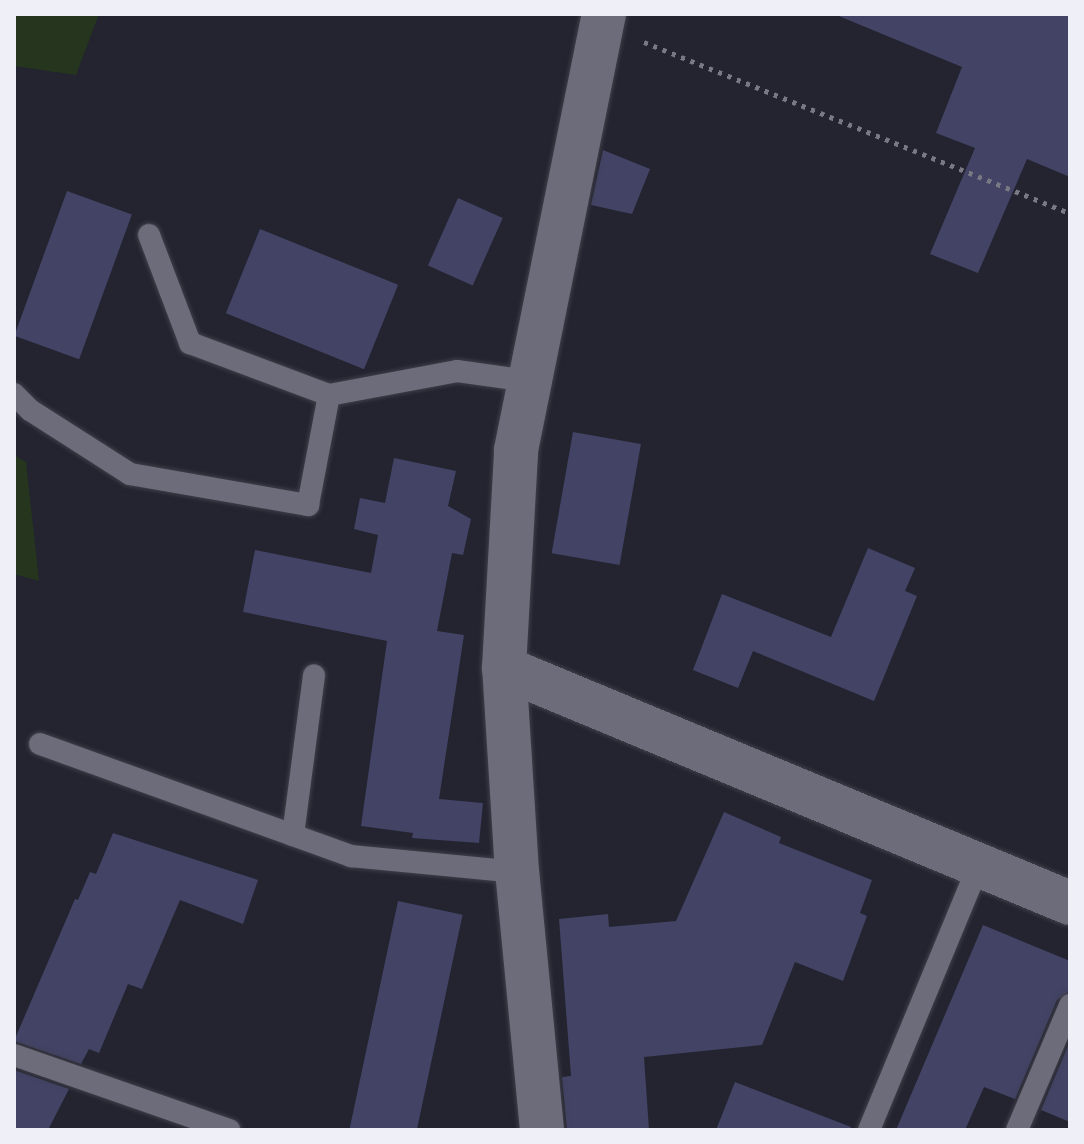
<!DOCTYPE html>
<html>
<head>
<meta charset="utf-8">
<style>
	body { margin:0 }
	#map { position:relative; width:1084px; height:1144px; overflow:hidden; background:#232430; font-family:Manrope,sans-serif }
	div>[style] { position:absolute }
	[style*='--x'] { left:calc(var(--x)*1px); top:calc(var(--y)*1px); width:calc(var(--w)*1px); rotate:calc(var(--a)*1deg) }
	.green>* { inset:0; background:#25351e }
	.building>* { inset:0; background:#434365; transform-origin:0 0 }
	.path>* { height:5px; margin-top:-2.5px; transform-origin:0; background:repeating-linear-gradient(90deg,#787983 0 4px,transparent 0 10px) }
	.roads { filter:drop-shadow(0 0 2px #3f3f49) drop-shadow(0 0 2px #3f3f49) }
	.lane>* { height:22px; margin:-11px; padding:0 11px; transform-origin:11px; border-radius:11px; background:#6c6c7b }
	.street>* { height:44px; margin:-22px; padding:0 22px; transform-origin:22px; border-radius:22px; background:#6c6c7b }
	span { translate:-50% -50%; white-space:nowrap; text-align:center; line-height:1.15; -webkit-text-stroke:8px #0d0e13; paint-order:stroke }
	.frame { position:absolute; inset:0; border:16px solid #efeff8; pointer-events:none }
</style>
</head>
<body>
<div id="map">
	<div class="green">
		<i style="clip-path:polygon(14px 14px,99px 14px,76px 75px,14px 66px)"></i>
		<i style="clip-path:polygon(14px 455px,26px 462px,39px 581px,14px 574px)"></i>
	</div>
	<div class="building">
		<i style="clip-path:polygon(834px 14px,1070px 14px,1070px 177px,1027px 159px,978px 273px,930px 254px,975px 148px,936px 133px,962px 67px)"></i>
		<i style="clip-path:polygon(603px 150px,650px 169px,632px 214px,591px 205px)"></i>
		<i style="left:67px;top:191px;width:69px;height:154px;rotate:20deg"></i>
		<i style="left:458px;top:198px;width:49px;height:74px;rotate:24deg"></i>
		<i style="left:260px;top:229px;width:149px;height:91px;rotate:22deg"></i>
		<i style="left:573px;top:432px;width:69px;height:123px;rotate:10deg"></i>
		<i style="clip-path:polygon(394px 458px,456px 471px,448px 506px,471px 519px,463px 555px,452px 553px,437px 631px,464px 635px,439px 799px,483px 803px,479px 843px,412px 838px,413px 833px,361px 826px,387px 641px,243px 612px,255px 550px,371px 573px,378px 535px,354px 529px,360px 498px,385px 503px)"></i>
		<i style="clip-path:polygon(868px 548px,915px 568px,905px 591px,917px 596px,874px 701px,753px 651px,738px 688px,693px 670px,722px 594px,831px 637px)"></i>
		<i style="clip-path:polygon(724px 812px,781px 837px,779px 843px,872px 880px,860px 913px,867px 916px,843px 981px,795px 962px,762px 1045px,644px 1057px,649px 1130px,567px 1130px,562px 1077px,571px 1076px,559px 919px,608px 914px,609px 927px,676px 921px)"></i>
		<i style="clip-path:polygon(113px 833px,258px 880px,243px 924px,180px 900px,142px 989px,128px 984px,99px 1053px,89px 1049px,81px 1064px,14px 1041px,75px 899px,78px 900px,90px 872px,96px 874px)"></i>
		<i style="left:398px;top:901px;width:66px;height:234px;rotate:12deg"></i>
		<i style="clip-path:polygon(983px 925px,1070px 961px,1070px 991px,1057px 1000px,1015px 1099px,984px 1087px,965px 1130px,896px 1130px)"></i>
		<i style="clip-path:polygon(1070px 1041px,1070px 1122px,1041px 1110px)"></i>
		<i style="clip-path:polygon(14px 1070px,69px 1089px,48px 1130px,14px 1130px)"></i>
		<i style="clip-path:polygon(735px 1082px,851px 1127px,850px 1130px,716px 1130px)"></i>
	</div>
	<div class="path">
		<i style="--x:644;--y:42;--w:459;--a:21.9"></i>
	</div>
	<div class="roads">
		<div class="lane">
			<i style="--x:149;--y:235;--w:116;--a:69.2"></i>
			<i style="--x:190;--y:343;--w:148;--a:20.5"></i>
			<i style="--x:14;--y:394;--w:23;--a:45"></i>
			<i style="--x:30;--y:410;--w:119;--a:32.6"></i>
			<i style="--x:130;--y:474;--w:181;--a:9.9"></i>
			<i style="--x:308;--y:505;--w:112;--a:-79.2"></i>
			<i style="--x:329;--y:395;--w:130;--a:-10.6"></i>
			<i style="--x:457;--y:371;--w:73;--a:7.9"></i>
			<i style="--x:40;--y:744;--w:331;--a:19.8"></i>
			<i style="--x:351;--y:856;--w:167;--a:5.5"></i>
			<i style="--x:293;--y:835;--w:161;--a:-82.5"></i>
			<i style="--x:14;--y:1055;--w:228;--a:19.2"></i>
			<i style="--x:869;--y:1130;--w:287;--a:-67.5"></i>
			<i style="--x:1017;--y:1130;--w:136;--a:-67"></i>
		</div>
		<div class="street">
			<i style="--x:504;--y:668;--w:613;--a:22.55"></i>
			<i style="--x:542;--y:1130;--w:259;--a:-95.5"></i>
			<i style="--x:517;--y:872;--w:204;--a:-93.6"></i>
			<i style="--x:504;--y:668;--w:218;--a:-86.8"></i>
			<i style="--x:516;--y:450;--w:445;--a:-78.6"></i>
		</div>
	</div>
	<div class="frame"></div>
</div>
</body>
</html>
